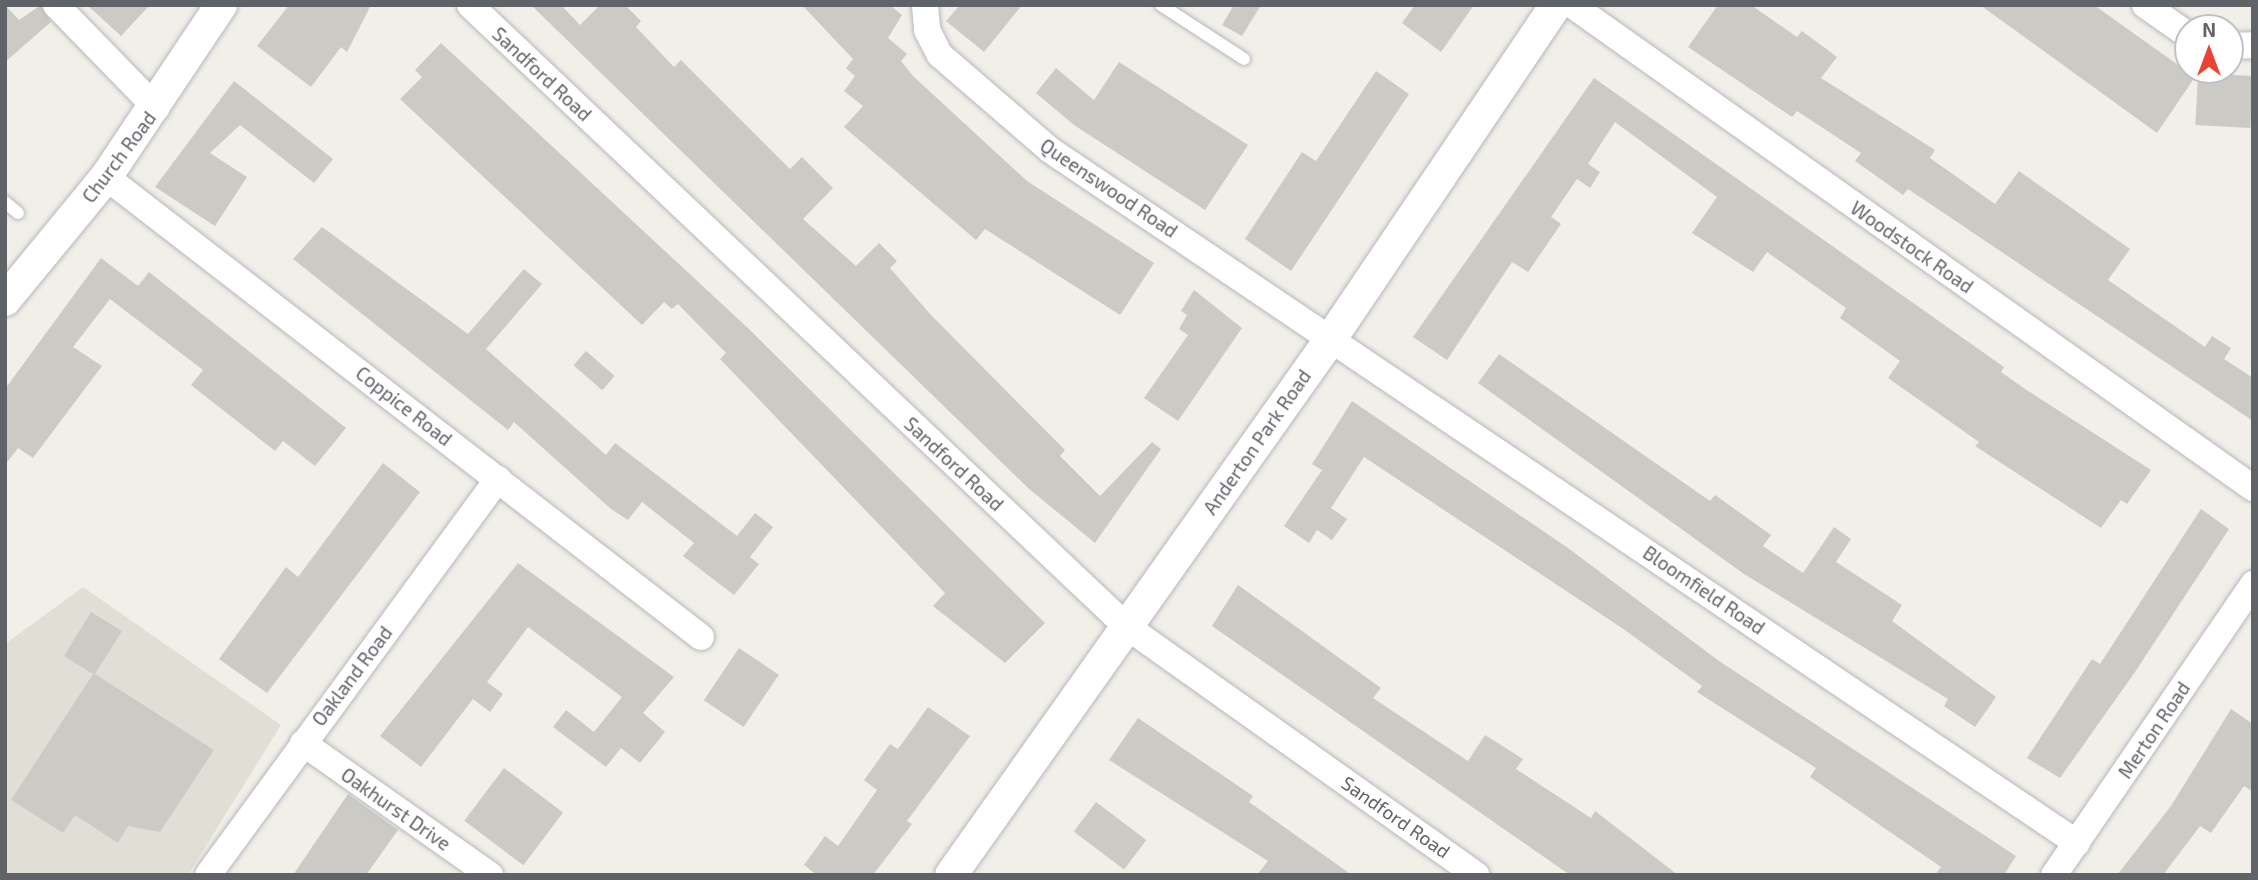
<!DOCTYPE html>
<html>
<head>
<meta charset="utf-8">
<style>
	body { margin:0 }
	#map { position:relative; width:2258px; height:880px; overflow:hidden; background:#f1efe8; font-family:"Exo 2",sans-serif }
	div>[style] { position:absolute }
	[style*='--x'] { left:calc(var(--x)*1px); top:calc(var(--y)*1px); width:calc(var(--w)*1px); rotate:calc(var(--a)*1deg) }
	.education>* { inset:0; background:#e1ded6 }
	.building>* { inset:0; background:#cccac5; transform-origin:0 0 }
	.roads { filter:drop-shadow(0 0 2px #b5b8bc) drop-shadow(0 0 2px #b5b8bc) }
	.service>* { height:12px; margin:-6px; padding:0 6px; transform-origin:6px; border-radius:6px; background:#fff }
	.minor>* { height:26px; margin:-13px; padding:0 13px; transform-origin:13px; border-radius:13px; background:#fff }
	.tertiary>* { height:32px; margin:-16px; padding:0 16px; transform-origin:16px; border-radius:16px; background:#fff }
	span { translate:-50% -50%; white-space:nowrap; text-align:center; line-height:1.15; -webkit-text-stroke:5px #fff; paint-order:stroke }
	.street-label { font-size:19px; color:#5f6368 }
	.frame { position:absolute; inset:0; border:7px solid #5f6368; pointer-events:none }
	.north { position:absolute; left:2174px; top:14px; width:70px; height:70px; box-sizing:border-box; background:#fff; border:2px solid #bfc1c3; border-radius:50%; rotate:0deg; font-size:19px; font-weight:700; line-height:28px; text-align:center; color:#5f6368 }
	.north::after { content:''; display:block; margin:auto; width:24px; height:32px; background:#ea4335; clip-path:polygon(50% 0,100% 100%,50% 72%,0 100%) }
</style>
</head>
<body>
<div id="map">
	<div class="education">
		<i style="clip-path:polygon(83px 587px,281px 725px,188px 875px,5px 875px,5px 644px)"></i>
	</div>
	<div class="building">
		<i style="clip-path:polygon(5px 5px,19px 20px,41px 5px,51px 22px,5px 62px)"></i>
		<i style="clip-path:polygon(87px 5px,150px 5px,121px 36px)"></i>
		<i style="clip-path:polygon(289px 5px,371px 5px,347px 52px,341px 47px,311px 87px,257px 46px)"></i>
		<i style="clip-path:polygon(531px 5px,561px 5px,580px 25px,600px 5px,625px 5px,641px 21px,636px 27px,674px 67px,681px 60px,790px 169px,802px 157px,833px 188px,803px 219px,856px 266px,879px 243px,897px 261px,890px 268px,930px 314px,1065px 450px,1060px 456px,1100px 496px,1152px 442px,1161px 449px,1095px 543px,1028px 488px)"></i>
		<i style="clip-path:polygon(802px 5px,890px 5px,902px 15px,888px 38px,907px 54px,901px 61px,913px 76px,1027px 181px,1154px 263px,1120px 315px,985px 229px,976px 240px,844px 127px,863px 106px,844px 91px,855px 76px,846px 68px,853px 59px)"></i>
		<i style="clip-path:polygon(960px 5px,1022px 5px,984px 52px,946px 21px)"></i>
		<i style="clip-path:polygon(1234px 5px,1261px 5px,1242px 36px,1222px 25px)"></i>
		<i style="clip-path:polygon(1415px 5px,1474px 5px,1441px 52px,1402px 23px)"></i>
		<i style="clip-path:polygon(1718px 5px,1751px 5px,1797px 37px,1802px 31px,1837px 57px,1821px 78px,1935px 150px,1930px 158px,1995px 204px,2019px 171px,2130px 249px,2108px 280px,2205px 347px,2212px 336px,2231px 348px,2224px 359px,2253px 378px,2253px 421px,1908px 189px,1903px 195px,1855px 161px,1861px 153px,1797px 111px,1792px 117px,1688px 47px)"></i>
		<i style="clip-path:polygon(1980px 5px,2094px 5px,2195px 77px,2157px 133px)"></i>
		<i style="clip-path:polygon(441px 43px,750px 330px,1045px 623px,1005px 663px,933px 606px,945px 593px,720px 359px,726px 353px,678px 304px,672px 309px,664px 302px,642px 325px,400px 99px,422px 77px,415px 70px)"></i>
		<i style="clip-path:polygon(1119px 62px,1248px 145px,1205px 210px,1074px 125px,1036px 93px,1056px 68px,1094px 100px)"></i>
		<i style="clip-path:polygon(1376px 71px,1409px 94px,1291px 271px,1245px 239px,1302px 152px,1316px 161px)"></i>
		<i style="left:2253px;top:76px;width:52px;height:55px;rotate:93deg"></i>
		<i style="clip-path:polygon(1594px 78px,2004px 367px,2001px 372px,2028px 391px,2151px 470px,2127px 504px,2121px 500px,2101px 528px,1975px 446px,1979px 442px,1888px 378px,1900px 361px,1840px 318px,1846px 308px,1767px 252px,1753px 272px,1692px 233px,1717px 197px,1615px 122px,1588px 164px,1600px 172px,1590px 188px,1577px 179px,1551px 217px,1561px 224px,1528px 272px,1512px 262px,1447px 360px,1413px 337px)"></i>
		<i style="clip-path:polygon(234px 81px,333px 159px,314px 183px,240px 125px,210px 153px,247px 177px,215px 226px,155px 187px)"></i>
		<i style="clip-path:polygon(322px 227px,468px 334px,524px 269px,542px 284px,486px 349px,606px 455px,615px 443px,737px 536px,755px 513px,773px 527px,750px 557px,759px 564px,734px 595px,683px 556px,694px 543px,642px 502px,628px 520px,611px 509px,514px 422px,508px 430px,293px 259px)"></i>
		<i style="clip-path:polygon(101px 258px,138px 286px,149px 272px,346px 428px,315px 466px,283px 441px,275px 451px,191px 385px,203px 370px,110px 299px,73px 347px,102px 366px,33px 458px,18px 448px,5px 465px,5px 389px)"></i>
		<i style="clip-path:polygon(1194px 290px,1242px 328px,1178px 421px,1144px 398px,1188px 335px,1179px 329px,1187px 315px,1181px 311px)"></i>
		<i style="left:586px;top:351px;width:38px;height:19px;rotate:41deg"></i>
		<i style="clip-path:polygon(1499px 354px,1710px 501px,1715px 495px,1771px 535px,1763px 546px,1803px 573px,1834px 527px,1851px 539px,1836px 562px,1902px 605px,1892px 621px,1996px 697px,1975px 727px,1944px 706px,1948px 699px,1744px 574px,1478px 383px)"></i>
		<i style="clip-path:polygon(1352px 401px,1568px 548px,1719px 661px,2016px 856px,2004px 875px,1935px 875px,1941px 867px,1810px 777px,1816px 768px,1697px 692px,1702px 686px,1622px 628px,1364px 457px,1331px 508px,1347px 519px,1332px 540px,1317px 530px,1309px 543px,1284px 526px,1322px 470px,1312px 464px)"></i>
		<i style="clip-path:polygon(383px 463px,420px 492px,267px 693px,219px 659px,286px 567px,298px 577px)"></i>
		<i style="clip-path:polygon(2201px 509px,2229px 529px,2135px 672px,2060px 778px,2027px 758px,2092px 659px,2100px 664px)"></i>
		<i style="clip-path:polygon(518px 563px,674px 677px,643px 713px,665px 732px,640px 763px,621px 748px,606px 767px,553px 727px,566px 710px,594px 732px,622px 697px,528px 627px,487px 682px,503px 694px,490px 712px,473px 699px,421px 767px,380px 736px)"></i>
		<i style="clip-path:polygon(1238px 585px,1381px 688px,1373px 698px,1468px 761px,1485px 735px,1523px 759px,1516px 769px,1591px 818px,1595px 811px,1678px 875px,1570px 875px,1212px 626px)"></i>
		<i style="clip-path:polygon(91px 612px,122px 631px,95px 674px,214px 750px,160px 832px,128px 826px,118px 843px,75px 815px,63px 833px,11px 800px,93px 674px,64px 656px)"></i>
		<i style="left:739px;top:648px;width:48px;height:63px;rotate:34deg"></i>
		<i style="clip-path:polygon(928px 707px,970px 736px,907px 821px,912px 824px,873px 875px,817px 875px,804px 865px,825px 836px,838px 846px,877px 790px,864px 780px,890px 744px,898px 749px)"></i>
		<i style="clip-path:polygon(2231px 709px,2253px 724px,2253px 792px,2244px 786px,2211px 833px,2200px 826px,2163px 875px,2117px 875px,2171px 806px)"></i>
		<i style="clip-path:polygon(1138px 718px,1253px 796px,1249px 802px,1352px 875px,1257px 875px,1268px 861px,1109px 760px)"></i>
		<i style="left:504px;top:768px;width:74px;height:66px;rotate:37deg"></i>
		<i style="clip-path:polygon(348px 794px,398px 830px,366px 875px,293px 875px)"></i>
		<i style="left:1096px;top:802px;width:63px;height:37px;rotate:37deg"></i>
	</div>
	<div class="roads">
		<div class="service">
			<i style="--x:1161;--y:5;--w:99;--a:33"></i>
			<i style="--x:5;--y:202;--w:17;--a:40"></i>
		</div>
		<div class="minor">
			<i style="--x:56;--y:5;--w:144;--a:45.8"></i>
			<i style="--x:470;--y:5;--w:903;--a:43.43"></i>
			<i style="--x:1126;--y:626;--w:430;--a:35.4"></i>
			<i style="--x:925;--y:5;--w:25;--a:85"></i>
			<i style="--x:927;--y:30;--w:28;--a:63"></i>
			<i style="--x:940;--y:55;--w:145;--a:40.8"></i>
			<i style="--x:1050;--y:150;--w:1239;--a:34.01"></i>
			<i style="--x:1572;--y:5;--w:835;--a:35.35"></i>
			<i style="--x:2145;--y:5;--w:52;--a:34.9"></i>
			<i style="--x:2230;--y:46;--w:23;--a:-2"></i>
			<i style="--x:106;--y:177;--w:752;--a:37.71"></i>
			<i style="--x:303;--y:743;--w:229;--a:35.2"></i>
			<i style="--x:208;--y:875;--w:491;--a:-53.8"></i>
			<i style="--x:2054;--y:875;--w:353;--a:-55.6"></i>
		</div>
		<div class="tertiary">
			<i style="--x:5;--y:300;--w:159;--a:-50.6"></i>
			<i style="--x:106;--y:177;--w:207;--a:-56.2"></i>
			<i style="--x:951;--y:875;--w:659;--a:-54.69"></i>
			<i style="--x:1332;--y:337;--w:400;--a:-56"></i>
		</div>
	</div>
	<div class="street-label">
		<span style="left:542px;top:74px;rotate:43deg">Sandford Road</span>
		<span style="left:119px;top:157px;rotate:-53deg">Church Road</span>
		<span style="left:1109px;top:188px;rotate:34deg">Queenswood Road</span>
		<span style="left:1912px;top:247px;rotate:35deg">Woodstock Road</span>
		<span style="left:404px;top:406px;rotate:38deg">Coppice Road</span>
		<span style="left:1257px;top:442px;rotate:-55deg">Anderton Park Road</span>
		<span style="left:954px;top:464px;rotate:43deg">Sandford Road</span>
		<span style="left:1704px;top:590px;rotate:34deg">Bloomfield Road</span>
		<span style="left:352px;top:676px;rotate:-53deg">Oakland Road</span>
		<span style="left:2154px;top:730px;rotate:-56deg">Merton Road</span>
		<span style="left:396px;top:809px;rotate:35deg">Oakhurst Drive</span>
		<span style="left:1396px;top:817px;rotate:35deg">Sandford Road</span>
	</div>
	<div class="frame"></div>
	<div class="north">N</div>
</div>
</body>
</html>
